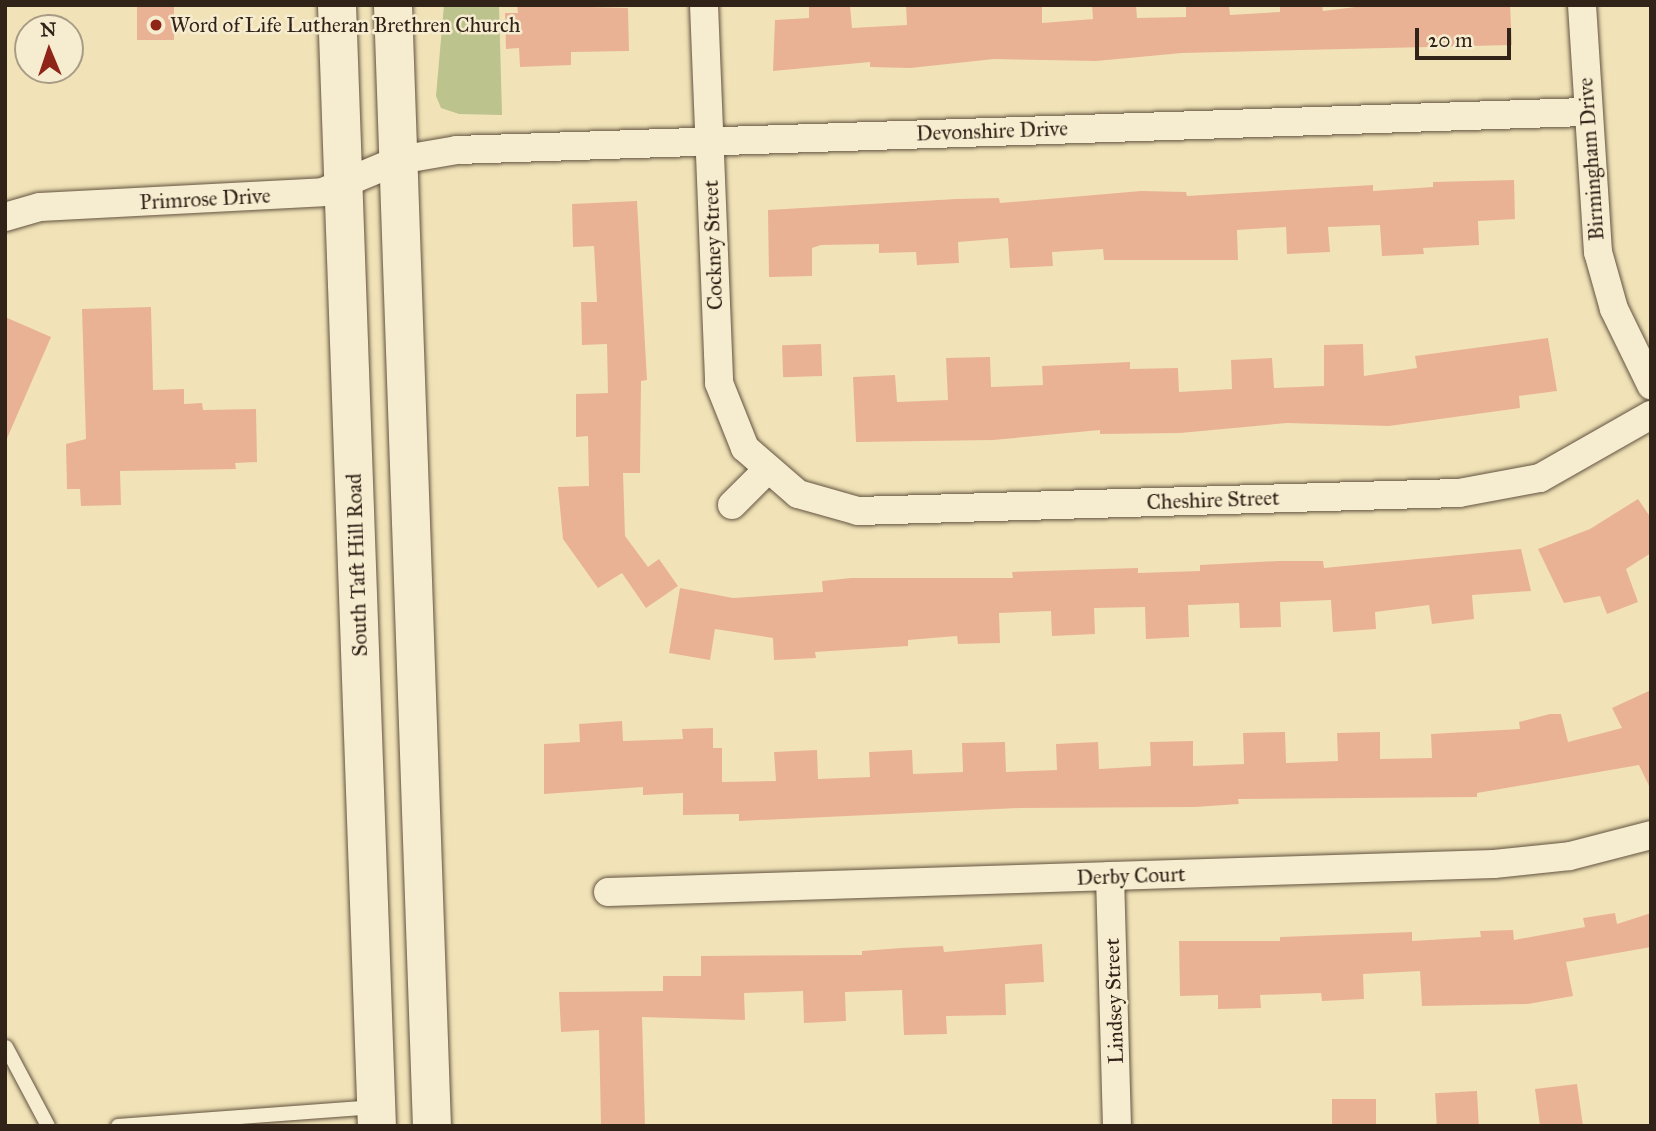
<!DOCTYPE html>
<html>
<head>
<meta charset="utf-8">
<style>
	body { margin:0 }
	#map { position:relative; width:1656px; height:1131px; overflow:hidden; background:#f1e3b7; font-family:"IM FELL Great Primer",serif }
	div>[style] { position:absolute }
	[style*='--x'] { left:calc(var(--x)*1px); top:calc(var(--y)*1px); width:calc(var(--w)*1px); rotate:calc(var(--a)*1deg) }
	.green>* { inset:0; background:#bcc38d }
	.building>* { inset:0; background:#eab294; transform-origin:0 0 }
	.roads { filter:drop-shadow(0 0 2px #625340) drop-shadow(0 0 2px #625340) }
	.service>* { height:14px; margin:-7px; padding:0 7px; transform-origin:7px; border-radius:7px; background:#f6edd0 }
	.minor>* { height:28px; margin:-14px; padding:0 14px; transform-origin:14px; border-radius:14px; background:#f6edd0 }
	.secondary>* { height:38px; margin:-19px; padding:0 19px; transform-origin:19px; border-radius:19px; background:#f6edd0 }
	.dots>* { width:19px; height:19px; translate:-50% -50%; box-sizing:border-box; border:4px solid #f6edd0; border-radius:50% }
	span { translate:-50% -50%; white-space:nowrap; text-align:center; line-height:1.15; -webkit-text-stroke:5px #f6edd0; paint-order:stroke }
	.poi-label { font-size:21px; color:#322318 }
	.left { translate:0 -50%; text-align:left }
	.street-label { font-size:21px; color:#322318 }
	.frame { position:absolute; inset:0; border:7px solid #322318; pointer-events:none }
	.north { position:absolute; left:14px; top:14px; width:70px; height:70px; box-sizing:border-box; background:#f6edd0; border:2px solid #a89c86; border-radius:50%; rotate:358deg; font-size:19px; font-weight:700; line-height:28px; text-align:center; color:#322318 }
	.north::after { content:''; display:block; margin:auto; width:24px; height:32px; background:#8f2418; clip-path:polygon(50% 0,100% 100%,50% 72%,0 100%) }
	.scale { position:absolute; left:1415px; top:28px; width:96px; height:32px; box-sizing:border-box; border:4px solid #322318; border-top:0; padding-left:9px; font-size:21px; line-height:24px; white-space:nowrap; color:#322318; -webkit-text-stroke:5px #f6edd0; paint-order:stroke }
</style>
</head>
<body>
<div id="map">
	<div class="green">
		<i style="clip-path:polygon(444px 5px,499px 5px,502px 115px,459px 114px,441px 108px,436px 96px)"></i>
	</div>
	<div class="building">
		<i style="left:137px;top:5px;width:37px;height:35px"></i>
		<i style="clip-path:polygon(517px 5px,628px 8px,629px 51px,571px 52px,571px 65px,520px 67px,519px 48px,506px 49px,505px 13px,518px 13px)"></i>
		<i style="clip-path:polygon(809px 5px,850px 5px,852px 28px,907px 25px,906px 5px,1042px 5px,1042px 23px,1093px 19px,1092px 5px,1136px 5px,1137px 18px,1186px 17px,1186px 5px,1229px 5px,1230px 15px,1280px 12px,1280px 5px,1322px 5px,1323px 11px,1372px 5px,1510px 5px,1512px 45px,1182px 53px,1096px 61px,994px 59px,910px 68px,870px 67px,870px 62px,773px 71px,775px 20px,809px 18px)"></i>
		<i style="clip-path:polygon(1514px 180px,1515px 219px,1478px 221px,1479px 245px,1423px 248px,1424px 254px,1382px 256px,1380px 225px,1328px 227px,1330px 252px,1287px 254px,1286px 227px,1237px 230px,1238px 260px,1104px 260px,1103px 249px,1052px 252px,1053px 266px,1010px 268px,1008px 238px,958px 242px,959px 263px,917px 265px,916px 252px,879px 253px,879px 244px,821px 245px,812px 248px,812px 276px,769px 277px,768px 210px,956px 199px,999px 198px,1000px 203px,1141px 191px,1186px 192px,1187px 196px,1373px 185px,1373px 191px,1433px 187px,1433px 182px)"></i>
		<i style="clip-path:polygon(637px 201px,647px 380px,641px 381px,640px 473px,623px 473px,625px 536px,648px 567px,659px 559px,678px 586px,646px 608px,622px 573px,598px 588px,563px 539px,558px 487px,589px 486px,588px 436px,576px 437px,576px 394px,608px 393px,607px 344px,582px 345px,581px 302px,597px 302px,594px 246px,573px 247px,572px 204px)"></i>
		<i style="clip-path:polygon(151px 307px,153px 390px,184px 389px,184px 404px,202px 403px,203px 410px,256px 409px,257px 462px,235px 463px,236px 469px,120px 471px,121px 505px,81px 506px,80px 489px,67px 489px,66px 444px,86px 439px,82px 309px)"></i>
		<i style="clip-path:polygon(5px 317px,51px 337px,5px 443px)"></i>
		<i style="clip-path:polygon(1548px 338px,1557px 391px,1519px 396px,1520px 408px,1389px 426px,1287px 423px,1180px 433px,1100px 434px,1100px 430px,993px 440px,856px 442px,853px 377px,895px 375px,897px 402px,948px 400px,946px 358px,990px 357px,991px 387px,1043px 385px,1042px 366px,1130px 362px,1130px 369px,1178px 368px,1179px 392px,1232px 389px,1231px 360px,1272px 358px,1274px 388px,1324px 386px,1324px 345px,1363px 344px,1364px 376px,1417px 368px,1415px 356px)"></i>
		<i style="left:821px;top:344px;width:32px;height:39px;rotate:88deg"></i>
		<i style="clip-path:polygon(1638px 499px,1651px 518px,1651px 553px,1626px 569px,1638px 602px,1607px 614px,1600px 596px,1564px 603px,1538px 549px,1590px 529px)"></i>
		<i style="clip-path:polygon(1521px 549px,1531px 591px,1472px 595px,1474px 619px,1432px 624px,1429px 605px,1375px 612px,1376px 629px,1333px 632px,1331px 600px,1280px 602px,1281px 627px,1240px 628px,1239px 603px,1188px 605px,1189px 637px,1146px 639px,1145px 607px,1094px 608px,1095px 634px,1052px 636px,1051px 611px,999px 613px,1000px 643px,958px 644px,957px 636px,908px 640px,908px 646px,815px 652px,816px 658px,774px 660px,773px 638px,715px 629px,710px 660px,669px 653px,680px 588px,733px 598px,823px 592px,822px 581px,851px 578px,1013px 578px,1012px 572px,1138px 568px,1138px 573px,1200px 571px,1200px 565px,1279px 561px,1323px 561px,1324px 568px)"></i>
		<i style="clip-path:polygon(1651px 690px,1651px 790px,1639px 765px,1477px 793px,1477px 797px,1238px 799px,1239px 804px,1195px 807px,1020px 808px,739px 821px,739px 814px,683px 815px,683px 793px,643px 795px,643px 787px,544px 794px,544px 744px,580px 742px,579px 724px,622px 721px,623px 741px,683px 739px,682px 729px,713px 728px,713px 748px,722px 748px,722px 782px,776px 781px,774px 752px,817px 750px,818px 779px,870px 777px,869px 752px,912px 750px,913px 774px,963px 772px,962px 743px,1005px 742px,1006px 772px,1057px 770px,1056px 744px,1098px 742px,1099px 769px,1151px 766px,1150px 742px,1193px 741px,1193px 766px,1244px 764px,1243px 733px,1285px 732px,1286px 763px,1338px 761px,1337px 733px,1380px 732px,1380px 759px,1432px 758px,1431px 734px,1520px 729px,1519px 722px,1550px 714px,1561px 714px,1568px 742px,1622px 728px,1612px 708px)"></i>
		<i style="clip-path:polygon(1615px 913px,1617px 924px,1651px 913px,1651px 947px,1566px 962px,1573px 996px,1528px 1004px,1422px 1006px,1420px 971px,1363px 974px,1364px 999px,1322px 1001px,1321px 993px,1260px 995px,1261px 1008px,1218px 1009px,1218px 995px,1180px 996px,1179px 941px,1280px 941px,1280px 937px,1412px 932px,1412px 941px,1481px 937px,1480px 931px,1513px 930px,1514px 940px,1585px 927px,1583px 918px)"></i>
		<i style="clip-path:polygon(1042px 944px,1044px 982px,1005px 984px,1006px 1015px,946px 1016px,947px 1034px,904px 1035px,902px 990px,845px 992px,846px 1021px,804px 1023px,803px 991px,744px 993px,745px 1020px,642px 1017px,645px 1126px,601px 1126px,599px 1030px,561px 1032px,559px 992px,663px 991px,663px 976px,701px 976px,701px 956px,862px 955px,862px 951px,901px 948px,943px 946px,944px 952px)"></i>
		<i style="clip-path:polygon(1577px 1084px,1583px 1126px,1540px 1126px,1535px 1089px)"></i>
		<i style="left:1477px;top:1091px;width:35px;height:42px;rotate:87deg"></i>
		<i style="left:1332px;top:1099px;width:44px;height:27px"></i>
	</div>
	<div class="roads">
		<div class="service">
			<i style="--x:6;--y:1047;--w:89;--a:62"></i>
			<i style="--x:118;--y:1126;--w:258;--a:-4.2"></i>
		</div>
		<div class="minor">
			<i style="--x:704;--y:5;--w:378;--a:87.7"></i>
			<i style="--x:719;--y:383;--w:70;--a:68.2"></i>
			<i style="--x:745;--y:448;--w:70;--a:41"></i>
			<i style="--x:798;--y:494;--w:62;--a:15.8"></i>
			<i style="--x:858;--y:511;--w:601;--a:-1.72"></i>
			<i style="--x:1459;--y:493;--w:82;--a:-10.5"></i>
			<i style="--x:1540;--y:478;--w:128;--a:-29.6"></i>
			<i style="--x:1582;--y:5;--w:248;--a:86.3"></i>
			<i style="--x:1598;--y:252;--w:59;--a:74.3"></i>
			<i style="--x:1614;--y:309;--w:85;--a:64"></i>
			<i style="--x:5;--y:217;--w:36;--a:-16"></i>
			<i style="--x:40;--y:207;--w:283;--a:-3"></i>
			<i style="--x:323;--y:192;--w:82;--a:-22.8"></i>
			<i style="--x:399;--y:160;--w:59;--a:-9.8"></i>
			<i style="--x:457;--y:150;--w:1130;--a:-1.93"></i>
			<i style="--x:732;--y:505;--w:48;--a:-45"></i>
			<i style="--x:1110;--y:876;--w:250;--a:88.4"></i>
			<i style="--x:608;--y:892;--w:886;--a:-1.81"></i>
			<i style="--x:1494;--y:864;--w:76;--a:-6"></i>
			<i style="--x:1570;--y:856;--w:84;--a:-14.5"></i>
		</div>
		<div class="secondary">
			<i style="--x:337;--y:5;--w:1122;--a:87.96"></i>
			<i style="--x:393;--y:5;--w:1122;--a:88.01"></i>
		</div>
	</div>
	<div class="dots">
		<i style="left:156px;top:25px;background:#8f2418"></i>
	</div>
	<div class="poi-label">
		<span class="left" style="left:170px;top:25px">Word of Life Lutheran Brethren Church</span>
	</div>
	<div class="street-label">
		<span style="left:992px;top:131px;rotate:-2deg">Devonshire Drive</span>
		<span style="left:1591px;top:159px;rotate:-94deg">Birmingham Drive</span>
		<span style="left:205px;top:199px;rotate:-3deg">Primrose Drive</span>
		<span style="left:713px;top:245px;rotate:-92deg">Cockney Street</span>
		<span style="left:1213px;top:500px;rotate:-2deg">Cheshire Street</span>
		<span style="left:357px;top:565px;rotate:-92deg">South Taft Hill Road</span>
		<span style="left:1131px;top:876px;rotate:-2deg">Derby Court</span>
		<span style="left:1114px;top:1001px;rotate:-92deg">Lindsey Street</span>
	</div>
	<div class="frame"></div>
	<div class="north">N</div>
	<div class="scale">20 m</div>
</div>
</body>
</html>
